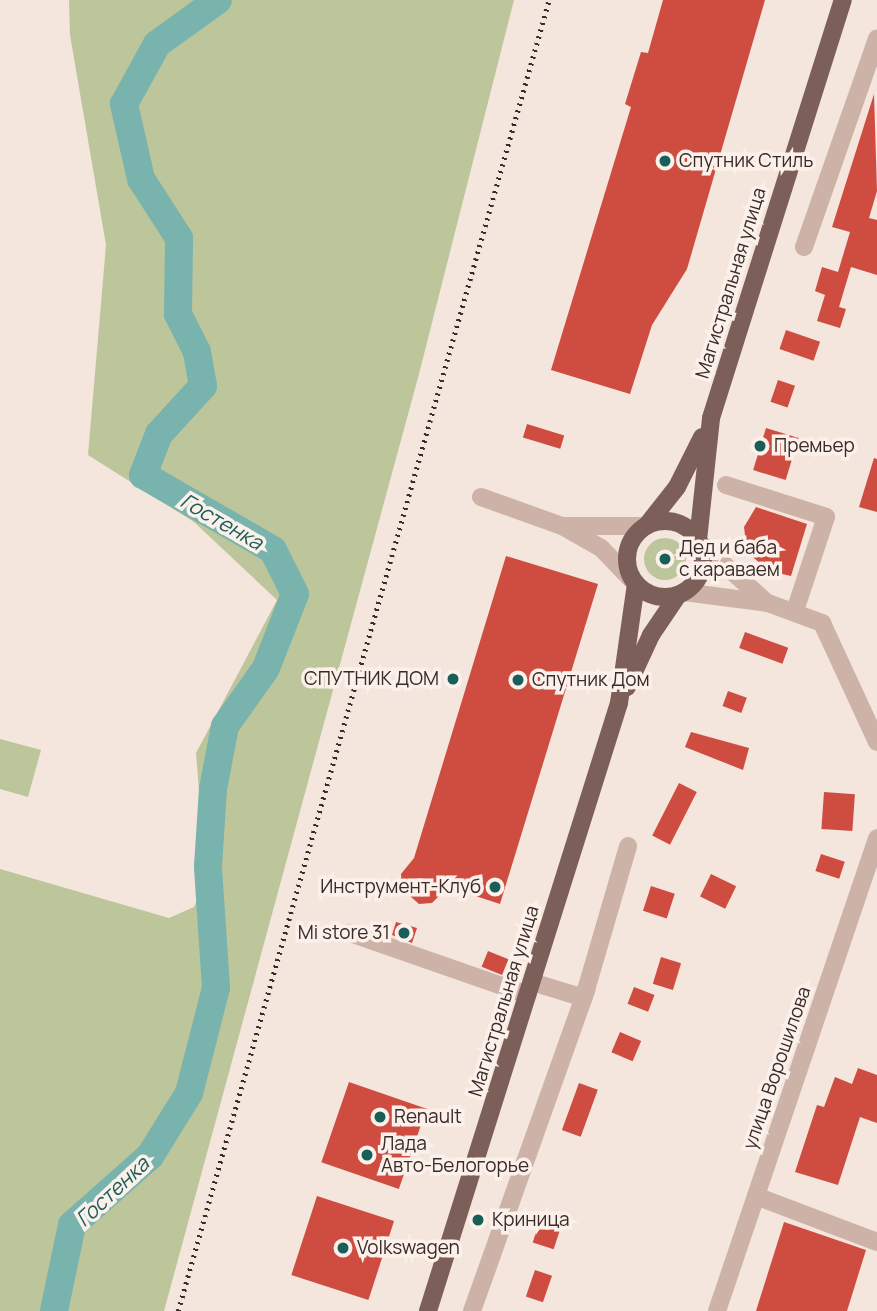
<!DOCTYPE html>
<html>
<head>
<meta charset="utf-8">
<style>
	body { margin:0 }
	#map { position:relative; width:877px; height:1311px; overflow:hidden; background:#f4e5dd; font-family:Manrope,sans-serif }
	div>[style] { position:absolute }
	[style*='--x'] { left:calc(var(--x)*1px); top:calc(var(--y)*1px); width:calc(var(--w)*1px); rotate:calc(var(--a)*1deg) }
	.green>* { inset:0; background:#bdc59b }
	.round { border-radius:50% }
	.river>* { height:28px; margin:-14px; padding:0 14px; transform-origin:14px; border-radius:14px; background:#79b3ad }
	.building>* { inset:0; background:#ce4d40; transform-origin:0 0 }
	.minor>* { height:18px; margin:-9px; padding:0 9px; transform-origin:9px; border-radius:9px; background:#cdb3a7 }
	.major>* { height:18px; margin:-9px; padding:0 9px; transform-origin:9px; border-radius:9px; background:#7c5f58 }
	.major>.ring { margin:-9px; padding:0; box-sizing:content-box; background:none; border:18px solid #7c5f58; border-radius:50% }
	.rail>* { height:4.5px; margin-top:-2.25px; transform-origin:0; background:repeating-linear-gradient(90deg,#392b28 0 2px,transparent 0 7px) }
	.dots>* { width:19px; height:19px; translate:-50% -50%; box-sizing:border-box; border:4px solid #fbf0ea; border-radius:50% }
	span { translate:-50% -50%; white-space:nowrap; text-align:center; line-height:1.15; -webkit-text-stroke:7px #fbf0ea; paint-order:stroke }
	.poi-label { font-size:19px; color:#392b28 }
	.left { translate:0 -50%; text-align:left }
	.right { translate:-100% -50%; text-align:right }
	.street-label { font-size:19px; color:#392b28 }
	.water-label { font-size:21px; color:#1a5e58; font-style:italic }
</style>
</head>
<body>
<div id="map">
	<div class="green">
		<i style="clip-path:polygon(69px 0,514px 0,419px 374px,164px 1311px,0 1311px,0 869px,169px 918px,194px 907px,206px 878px,196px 753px,277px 600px,194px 522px,88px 455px,106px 245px,70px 35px)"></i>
		<i class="round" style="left:644px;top:538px;width:42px;height:42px"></i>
		<i style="clip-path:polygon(0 739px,41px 750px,28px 797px,0 789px)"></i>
	</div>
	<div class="river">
		<i style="--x:54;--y:1311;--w:88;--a:-78.2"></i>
		<i style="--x:72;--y:1225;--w:104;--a:-41.5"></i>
		<i style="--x:150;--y:1156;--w:74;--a:-58.2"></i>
		<i style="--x:189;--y:1093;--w:108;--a:-75.6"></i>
		<i style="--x:216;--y:988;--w:122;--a:-93.8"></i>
		<i style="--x:208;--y:866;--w:77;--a:-86.3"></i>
		<i style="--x:213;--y:789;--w:64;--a:-79.2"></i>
		<i style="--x:225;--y:726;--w:71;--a:-54.7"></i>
		<i style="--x:266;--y:668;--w:79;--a:-68.6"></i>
		<i style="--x:295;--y:594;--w:49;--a:-116.6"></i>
		<i style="--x:273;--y:550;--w:150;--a:-150"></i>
		<i style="--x:143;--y:475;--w:44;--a:-68.7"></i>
		<i style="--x:159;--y:434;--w:65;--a:-47.5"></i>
		<i style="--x:203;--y:386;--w:35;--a:-100"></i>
		<i style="--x:197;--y:352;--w:42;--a:-116.6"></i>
		<i style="--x:178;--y:314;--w:76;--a:-89.2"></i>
		<i style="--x:179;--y:238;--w:70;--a:-122.8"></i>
		<i style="--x:141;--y:179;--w:77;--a:-102.8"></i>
		<i style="--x:124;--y:104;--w:68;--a:-61.2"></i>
		<i style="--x:157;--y:44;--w:75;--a:-35.8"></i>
	</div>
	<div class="building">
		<i style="clip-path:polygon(663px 0,765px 0,687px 269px,652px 325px,630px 394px,551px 370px,631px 107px,625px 104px,641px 52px,648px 53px)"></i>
		<i style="clip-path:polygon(874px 94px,877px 191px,869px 218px,877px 220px,877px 275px,851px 267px,839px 307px,846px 309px,840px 328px,817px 321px,825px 295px,815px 291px,822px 267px,838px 272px,850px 232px,832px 227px)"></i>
		<i style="left:786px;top:330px;width:36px;height:20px;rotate:19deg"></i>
		<i style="left:778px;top:380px;width:18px;height:23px;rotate:19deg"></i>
		<i style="left:527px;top:424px;width:39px;height:14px;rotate:17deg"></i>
		<i style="left:766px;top:428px;width:34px;height:44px;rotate:17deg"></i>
		<i style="clip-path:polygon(874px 458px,877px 459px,877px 512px,859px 507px)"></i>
		<i style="clip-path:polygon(756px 507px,807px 524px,791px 576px,769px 571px,747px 552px,744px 527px)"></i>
		<i style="clip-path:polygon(506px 556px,598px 584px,500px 904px,448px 887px,432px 903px,419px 904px,402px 889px,401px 874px,414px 858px)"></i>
		<i style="left:745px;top:632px;width:46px;height:17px;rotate:20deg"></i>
		<i style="left:728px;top:691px;width:20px;height:16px;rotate:20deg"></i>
		<i style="clip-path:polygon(691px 732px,749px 748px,743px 770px,685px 747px)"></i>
		<i style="left:679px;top:783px;width:20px;height:59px;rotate:27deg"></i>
		<i style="left:824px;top:792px;width:31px;height:37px;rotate:4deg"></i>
		<i style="left:821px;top:854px;width:25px;height:18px;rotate:18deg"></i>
		<i style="left:711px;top:874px;width:28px;height:25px;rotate:26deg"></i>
		<i style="left:651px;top:886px;width:25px;height:26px;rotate:18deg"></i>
		<i style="clip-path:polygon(396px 922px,417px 928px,412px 943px,392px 935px)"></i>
		<i style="left:488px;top:951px;width:22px;height:17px;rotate:22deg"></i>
		<i style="left:661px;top:957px;width:21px;height:28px;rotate:17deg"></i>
		<i style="left:634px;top:987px;width:22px;height:18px;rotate:21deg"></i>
		<i style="left:620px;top:1032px;width:23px;height:22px;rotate:23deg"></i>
		<i style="clip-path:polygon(858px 1068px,877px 1075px,877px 1123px,860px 1117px,838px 1185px,795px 1172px,817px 1105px,824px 1107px,835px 1077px,852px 1084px)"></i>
		<i style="left:349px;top:1082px;width:82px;height:85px;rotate:19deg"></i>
		<i style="left:579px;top:1083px;width:20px;height:50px;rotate:20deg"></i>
		<i style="left:317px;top:1196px;width:81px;height:83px;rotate:18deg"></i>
		<i style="left:542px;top:1214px;width:22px;height:30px;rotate:18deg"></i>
		<i style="clip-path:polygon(784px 1222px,866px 1250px,847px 1311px,756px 1311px)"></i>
		<i style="left:535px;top:1270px;width:18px;height:28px;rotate:19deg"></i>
	</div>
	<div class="minor">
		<i style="--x:804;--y:247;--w:221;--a:-70.7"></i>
		<i style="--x:726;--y:485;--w:105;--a:17.7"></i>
		<i style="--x:826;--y:517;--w:99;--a:108.3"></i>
		<i style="--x:481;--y:497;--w:86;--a:19.7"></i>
		<i style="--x:562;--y:526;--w:45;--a:29.4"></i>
		<i style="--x:601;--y:548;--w:43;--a:45.9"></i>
		<i style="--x:566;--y:526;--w:81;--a:0"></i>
		<i style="--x:700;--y:543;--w:87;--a:41.7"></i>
		<i style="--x:684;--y:592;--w:85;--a:7.5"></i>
		<i style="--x:768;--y:603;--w:58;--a:20.3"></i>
		<i style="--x:822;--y:623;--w:131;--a:65.2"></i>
		<i style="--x:350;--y:933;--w:188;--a:19.2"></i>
		<i style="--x:532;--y:982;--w:54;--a:17.1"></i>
		<i style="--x:756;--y:1196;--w:129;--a:20.8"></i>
		<i style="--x:472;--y:1311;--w:341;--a:-70.4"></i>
		<i style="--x:586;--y:990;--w:150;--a:-73.7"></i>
		<i style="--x:717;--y:1311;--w:499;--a:-71.3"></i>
	</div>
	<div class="major">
		<i class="ring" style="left:627px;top:521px;width:58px;height:58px"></i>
		<i style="--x:647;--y:525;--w:48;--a:-51.7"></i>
		<i style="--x:677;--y:487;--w:56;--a:-63.4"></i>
		<i style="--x:698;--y:540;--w:123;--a:-83.9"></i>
		<i style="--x:711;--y:418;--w:438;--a:-72.5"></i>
		<i style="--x:627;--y:687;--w:57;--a:-65.2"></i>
		<i style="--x:651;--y:635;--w:48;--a:-56"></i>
		<i style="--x:428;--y:1311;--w:637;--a:-72.56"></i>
		<i style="--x:619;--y:703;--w:120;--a:-81.9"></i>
	</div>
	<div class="rail">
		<i style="--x:178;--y:1311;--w:1362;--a:-74.2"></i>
	</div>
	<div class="dots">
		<i style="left:665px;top:161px;background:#1a5e58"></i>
		<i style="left:760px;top:446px;background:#1a5e58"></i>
		<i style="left:665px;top:559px;background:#1a5e58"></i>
		<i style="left:453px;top:679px;background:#1a5e58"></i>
		<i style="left:518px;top:680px;background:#1a5e58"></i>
		<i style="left:495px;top:887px;background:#1a5e58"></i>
		<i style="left:404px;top:933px;background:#1a5e58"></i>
		<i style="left:380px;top:1117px;background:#1a5e58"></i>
		<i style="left:367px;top:1155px;background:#1a5e58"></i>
		<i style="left:478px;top:1220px;background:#1a5e58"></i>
		<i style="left:343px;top:1248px;background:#1a5e58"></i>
	</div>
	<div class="poi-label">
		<span class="left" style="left:679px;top:161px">Спутник Стиль</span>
		<span class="left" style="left:774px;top:446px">Премьер</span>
		<span class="left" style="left:679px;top:559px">Дед и баба<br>с караваем</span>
		<span class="right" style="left:439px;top:679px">СПУТНИК ДОМ</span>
		<span class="left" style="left:532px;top:680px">Спутник Дом</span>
		<span class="right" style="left:481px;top:887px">Инструмент-Клуб</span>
		<span class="right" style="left:390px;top:933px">Mi store 31</span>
		<span class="left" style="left:394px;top:1117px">Renault</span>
		<span class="left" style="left:381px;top:1155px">Лада<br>Авто-Белогорье</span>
		<span class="left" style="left:492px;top:1220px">Криница</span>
		<span class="left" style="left:357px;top:1248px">Volkswagen</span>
	</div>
	<div class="street-label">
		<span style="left:731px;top:283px;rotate:-73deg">Магистральная улица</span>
		<span style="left:504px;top:1001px;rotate:-73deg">Магистральная улица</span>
		<span style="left:777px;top:1068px;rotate:-71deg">улица Ворошилова</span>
	</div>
	<div class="water-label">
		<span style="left:222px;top:521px;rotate:30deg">Гостенка</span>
		<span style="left:112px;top:1191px;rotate:-43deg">Гостенка</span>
	</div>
</div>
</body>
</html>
